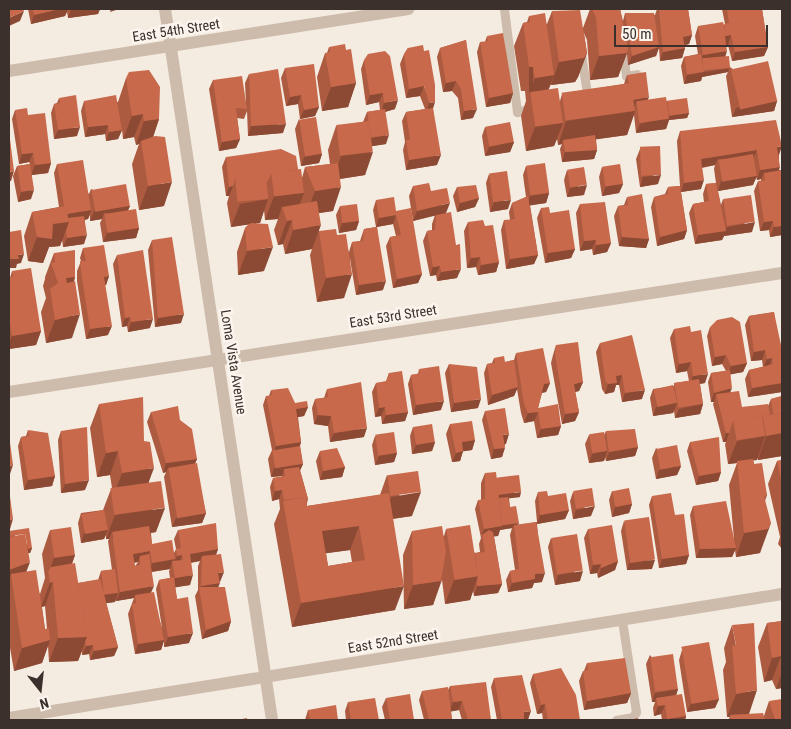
<!DOCTYPE html>
<html>
<head>
<meta charset="utf-8">
<style>
	body { margin:0 }
	#map { position:relative; width:791px; height:729px; overflow:hidden; background:#f4ebe1; font-family:"Roboto Condensed",sans-serif }
	div>[style] { position:absolute }
	[style*='--x'] { left:calc(var(--x)*1px); top:calc(var(--y)*1px); width:calc(var(--w)*1px); rotate:calc(var(--a)*1deg) }
	.service>* { height:9px; margin:-4.5px; padding:0 4.5px; transform-origin:4.5px; border-radius:4.5px; background:#cdbbac }
	.minor>* { height:12px; margin:-6px; padding:0 6px; transform-origin:6px; border-radius:6px; background:#cdbbac }
	.wall>* { inset:0; background:#ac5a40 }
	.shaded-wall>* { inset:0; background:#8c4a34; transform-origin:0 0 }
	.building>* { inset:0; background:#c8694b; transform-origin:0 0 }
	span { translate:-50% -50%; white-space:nowrap; text-align:center; line-height:1.15; -webkit-text-stroke:5px #fbf5ee; paint-order:stroke }
	.street-label { font-size:14px; color:#3b302b }
	.frame { position:absolute; inset:0; border:10px solid #3b302b; pointer-events:none }
	.north { position:absolute; left:15px; top:664px; width:50px; height:50px; -webkit-text-stroke:4px #fbf5ee; paint-order:stroke; rotate:164deg; font-size:14px; font-weight:700; line-height:20px; text-align:center; color:#3b302b }
	.north::after { content:''; display:block; margin:auto; width:18px; height:22px; background:#3b302b; clip-path:polygon(50% 0,100% 100%,50% 72%,0 100%) }
	.scale { position:absolute; left:614px; top:25px; width:154px; height:22px; box-sizing:border-box; border:2px solid #3b302b; border-top:0; padding-left:6px; font-size:15px; line-height:18px; white-space:nowrap; color:#3b302b; -webkit-text-stroke:4px #fbf5ee; paint-order:stroke }
</style>
</head>
<body>
<div id="map">
	<div class="service">
		<i style="--x:504;--y:9;--w:104;--a:82.8"></i>
		<i style="--x:517;--y:112;--w:19;--a:-16"></i>
		<i style="--x:623;--y:51;--w:25;--a:83"></i>
		<i style="--x:626;--y:76;--w:11;--a:-10"></i>
		<i style="--x:581;--y:54;--w:47;--a:81.3"></i>
		<i style="--x:616;--y:720;--w:17;--a:-10"></i>
		<i style="--x:633;--y:717;--w:6;--a:-59"></i>
		<i style="--x:636;--y:712;--w:93;--a:-98.7"></i>
	</div>
	<div class="minor">
		<i style="--x:165;--y:9;--w:719;--a:81.44"></i>
		<i style="--x:9;--y:71;--w:404;--a:-8.8"></i>
		<i style="--x:9;--y:392;--w:782;--a:-8.75"></i>
		<i style="--x:9;--y:718;--w:783;--a:-9.11"></i>
	</div>
	<div class="wall">
		<i style="clip-path:polygon(28px 9px,100px 9px,98px 14px,68px 18px,67px 12px,65px 16px,31px 24px)"></i>
		<i style="clip-path:polygon(590px 9px,620px 9px,623px 21px,625px 13px,655px 15px,657px 9px,688px 9px,692px 35px,689px 44px,685px 45px,685px 48px,682px 58px,660px 61px,659px 48px,656px 56px,628px 65px,627px 53px,618px 77px,590px 80px,587px 40px,584px 33px,587px 53px,578px 77px,575px 82px,551px 85px,551px 84px,548px 90px,560px 101px,562px 94px,624px 84px,627px 75px,648px 100px,667px 101px,689px 113px,687px 118px,669px 120px,666px 129px,636px 133px,634px 115px,627px 135px,596px 139px,597px 150px,594px 159px,562px 162px,560px 149px,562px 144px,558px 145px,557px 139px,554px 146px,526px 151px,521px 116px,526px 101px,525px 91px,521px 91px,514px 46px,523px 23px,527px 22px,529px 16px,547px 24px,552px 11px,583px 28px)"></i>
		<i style="clip-path:polygon(722px 9px,762px 9px,768px 47px,764px 56px,732px 61px,728px 45px,726px 45px,725px 57px,730px 67px,777px 101px,774px 111px,732px 117px,726px 76px,728px 72px,702px 77px,701px 81px,684px 84px,681px 66px,684px 57px,698px 54px,695px 36px,698px 26px,724px 25px,725px 24px)"></i>
		<i style="clip-path:polygon(487px 36px,513px 93px,510px 103px,486px 107px,477px 52px,480px 42px,485px 42px)"></i>
		<i style="clip-path:polygon(466px 40px,473px 118px,461px 120px,458px 98px,452px 91px,443px 92px,437px 57px,440px 48px)"></i>
		<i style="clip-path:polygon(329px 47px,346px 50px,356px 83px,348px 107px,322px 111px,317px 77px,325px 53px,327px 53px)"></i>
		<i style="clip-path:polygon(408px 48px,433px 108px,437px 165px,406px 170px,403px 150px,405px 142px,402px 121px,406px 112px,425px 109px,420px 96px,406px 98px,400px 64px,404px 54px)"></i>
		<i style="clip-path:polygon(364px 60px,395px 109px,385px 112px,386px 144px,372px 146px,365px 175px,340px 179px,333px 211px,319px 213px,319px 231px,337px 235px,349px 252px,352px 242px,360px 241px,364px 229px,376px 227px,373px 210px,376px 200px,396px 211px,422px 274px,418px 283px,393px 288px,386px 246px,390px 237px,396px 236px,393px 224px,377px 227px,383px 290px,356px 295px,350px 259px,344px 298px,317px 302px,310px 255px,312px 249px,285px 254px,283px 244px,278px 245px,274px 230px,278px 219px,265px 220px,264px 210px,260px 223px,256px 223px,264px 271px,238px 275px,237px 252px,245px 228px,249px 224px,231px 227px,227px 203px,229px 196px,226px 196px,222px 167px,226px 157px,298px 169px,302px 178px,305px 167px,330px 164px,328px 150px,336px 126px,363px 122px,367px 112px,380px 110px,379px 102px,366px 105px,361px 69px)"></i>
		<i style="clip-path:polygon(285px 68px,319px 107px,315px 116px,300px 119px,298px 104px,286px 106px,281px 78px)"></i>
		<i style="clip-path:polygon(249px 74px,283px 133px,248px 136px,247px 111px,244px 119px,237px 118px,240px 139px,236px 148px,219px 151px,209px 89px,213px 80px,246px 103px,245px 83px)"></i>
		<i style="clip-path:polygon(126px 78px,159px 119px,153px 137px,164px 206px,139px 210px,132px 164px,139px 144px,136px 145px,134px 137px,123px 139px,122px 130px,118px 139px,106px 141px,105px 134px,85px 137px,81px 111px,84px 101px,118px 102px)"></i>
		<i style="clip-path:polygon(59px 98px,77px 136px,54px 139px,51px 113px,54px 104px,57px 103px)"></i>
		<i style="clip-path:polygon(15px 110px,28px 115px,51px 163px,48px 173px,32px 175px,31px 199px,18px 202px,13px 176px,17px 166px,30px 164px,29px 162px,19px 164px,12px 119px)"></i>
		<i style="clip-path:polygon(299px 119px,322px 154px,319px 163px,301px 166px,295px 129px)"></i>
		<i style="clip-path:polygon(485px 127px,514px 142px,510px 152px,485px 156px,482px 136px)"></i>
		<i style="clip-path:polygon(680px 131px,779px 155px,779px 170px,782px 170px,782px 235px,770px 237px,769px 230px,760px 231px,754px 191px,758px 181px,761px 181px,761px 179px,757px 180px,756px 177px,753px 185px,718px 191px,721px 205px,723px 199px,752px 232px,724px 236px,722px 240px,695px 244px,689px 213px,693px 204px,704px 202px,703px 194px,706px 184px,716px 183px,714px 169px,715px 165px,702px 168px,701px 189px,681px 192px,687px 230px,684px 239px,657px 246px,651px 207px,654px 197px,665px 194px,668px 187px,680px 186px,677px 141px)"></i>
		<i style="clip-path:polygon(640px 149px,658px 184px,640px 187px,636px 159px)"></i>
		<i style="clip-path:polygon(57px 164px,89px 194px,91px 189px,130px 206px,128px 210px,139px 228px,136px 238px,103px 242px,100px 223px,102px 219px,90px 221px,90px 215px,88px 219px,85px 220px,84px 244px,63px 247px,62px 240px,60px 246px,49px 247px,43px 263px,28px 261px,24px 236px,32px 212px,59px 207px,54px 173px)"></i>
		<i style="clip-path:polygon(526px 166px,549px 193px,546px 203px,530px 205px,538px 255px,534px 264px,506px 269px,501px 230px,504px 220px,510px 220px,509px 212px,512px 203px,526px 197px,523px 175px)"></i>
		<i style="clip-path:polygon(602px 167px,623px 184px,619px 193px,602px 196px,599px 177px)"></i>
		<i style="clip-path:polygon(567px 170px,584px 195px,567px 197px,564px 180px)"></i>
		<i style="clip-path:polygon(489px 174px,508px 209px,490px 212px,486px 183px)"></i>
		<i style="clip-path:polygon(413px 186px,431px 191px,446px 213px,457px 278px,437px 281px,436px 275px,430px 276px,423px 241px,427px 231px,432px 230px,432px 224px,435px 215px,413px 221px,409px 196px)"></i>
		<i style="clip-path:polygon(457px 187px,479px 198px,475px 207px,457px 212px,453px 196px)"></i>
		<i style="clip-path:polygon(627px 197px,649px 239px,646px 248px,619px 246px,614px 216px,618px 206px,624px 205px)"></i>
		<i style="clip-path:polygon(580px 204px,611px 243px,607px 252px,593px 255px,592px 249px,580px 251px,576px 213px)"></i>
		<i style="clip-path:polygon(340px 206px,359px 221px,356px 230px,339px 233px,336px 215px)"></i>
		<i style="clip-path:polygon(541px 208px,550px 213px,575px 249px,571px 258px,545px 263px,537px 218px)"></i>
		<i style="clip-path:polygon(468px 222px,485px 226px,499px 262px,496px 272px,478px 275px,476px 267px,467px 268px,464px 231px)"></i>
		<i style="clip-path:polygon(152px 240px,181px 323px,155px 327px,148px 250px)"></i>
		<i style="clip-path:polygon(83px 248px,109px 276px,106px 285px,105px 285px,108px 335px,86px 339px,77px 281px,77px 271px,81px 261px,80px 258px)"></i>
		<i style="clip-path:polygon(54px 253px,75px 277px,74px 282px,72px 338px,46px 343px,41px 312px,46px 298px,43px 286px,45px 279px,45px 277px)"></i>
		<i style="clip-path:polygon(117px 255px,150px 328px,128px 332px,127px 326px,122px 327px,113px 264px)"></i>
		<i style="clip-path:polygon(12px 271px,41px 331px,36px 345px,9px 349px,9px 278px,10px 278px)"></i>
		<i style="clip-path:polygon(774px 312px,782px 392px,748px 397px,745px 379px,749px 370px,763px 367px,762px 360px,751px 361px,745px 325px,749px 316px)"></i>
		<i style="clip-path:polygon(782px 316px,782px 331px,781px 320px)"></i>
		<i style="clip-path:polygon(710px 327px,747px 363px,743px 372px,730px 374px,730px 392px,742px 407px,768px 406px,771px 399px,782px 396px,782px 456px,758px 460px,758px 457px,757px 460px,753px 460px,754px 464px,767px 495px,765px 501px,760px 553px,736px 557px,735px 550px,732px 557px,696px 558px,690px 515px,693px 506px,734px 539px,729px 485px,737px 463px,728px 464px,725px 444px,726px 442px,723px 442px,713px 404px,714px 402px,711px 402px,708px 382px,711px 373px,726px 371px,722px 364px,712px 366px,707px 336px)"></i>
		<i style="clip-path:polygon(674px 329px,691px 332px,705px 383px,700px 384px,703px 404px,700px 414px,675px 418px,674px 411px,673px 413px,653px 416px,650px 398px,653px 389px,674px 386px,674px 383px,689px 381px,687px 371px,676px 373px,670px 338px)"></i>
		<i style="clip-path:polygon(600px 343px,642px 399px,622px 402px,619px 385px,616px 385px,614px 392px,605px 394px,602px 389px,596px 352px)"></i>
		<i style="clip-path:polygon(556px 345px,583px 382px,579px 391px,575px 392px,579px 412px,575px 421px,562px 424px,551px 363px,553px 355px)"></i>
		<i style="clip-path:polygon(516px 353px,550px 383px,546px 392px,542px 393px,538px 408px,561px 426px,558px 435px,537px 438px,534px 421px,524px 423px,521px 413px,517px 389px,514px 396px,488px 405px,484px 373px,487px 364px,492px 363px,494px 358px,505px 362px,514px 360px)"></i>
		<i style="clip-path:polygon(449px 364px,478px 408px,451px 412px,445px 373px)"></i>
		<i style="clip-path:polygon(419px 369px,441px 410px,413px 415px,408px 384px,411px 375px,418px 374px)"></i>
		<i style="clip-path:polygon(389px 373px,408px 412px,405px 421px,382px 424px,381px 416px,375px 417px,372px 392px,376px 383px,386px 382px)"></i>
		<i style="clip-path:polygon(327px 389px,364px 437px,330px 442px,328px 426px,314px 424px,312px 408px,315px 399px,324px 398px)"></i>
		<i style="clip-path:polygon(evenodd,271px 390px,295px 403px,308px 407px,304px 416px,298px 417px,301px 442px,300px 446px,303px 464px,300px 470px,308px 499px,307px 503px,307px 506px,380px 495px,387px 475px,412px 516px,393px 519px,395px 610px,292px 627px,274px 524px,280px 509px,279px 499px,272px 501px,270px 487px,273px 478px,281px 477px,282px 476px,271px 477px,268px 459px,272px 450px,263px 405px,266px 396px,269px 396px,271px 390px,350px 550px,352px 562px,328px 566px,326px 553px,350px 550px)"></i>
		<i style="clip-path:polygon(evenodd,99px 404px,144px 441px,149px 483px,156px 532px,151px 533px,152px 544px,174px 553px,176px 549px,174px 539px,178px 530px,218px 549px,216px 554px,220px 582px,219px 582px,218px 587px,231px 621px,228px 631px,202px 639px,195px 596px,198px 590px,198px 566px,200px 561px,191px 563px,190px 585px,175px 587px,177px 599px,189px 643px,164px 647px,164px 641px,161px 650px,135px 654px,128px 614px,134px 598px,116px 601px,116px 599px,115px 602px,106px 603px,118px 647px,114px 656px,90px 660px,89px 654px,82px 655px,82px 651px,78px 661px,49px 662px,48px 646px,42px 663px,14px 671px,9px 642px,9px 644px,9px 531px,32px 548px,30px 553px,28px 553px,26px 572px,40px 594px,45px 578px,42px 554px,50px 530px,75px 555px,72px 564px,78px 583px,98px 580px,101px 571px,112px 570px,108px 541px,109px 539px,106px 539px,106px 535px,104px 539px,81px 543px,78px 523px,81px 513px,103px 510px,111px 489px,112px 488px,110px 475px,97px 477px,90px 428px,99px 404px,138px 562px,136px 565px,135px 566px,134px 563px,138px 562px,99px 404px,170px 569px,169px 571px,170px 578px,159px 580px,156px 589px,162px 628px,151px 592px,152px 572px,170px 569px,99px 404px,45px 606px,47px 629px,45px 629px,42px 607px,45px 606px)"></i>
		<i style="clip-path:polygon(485px 411px,506px 444px,505px 444px,502px 457px,491px 459px,482px 420px)"></i>
		<i style="clip-path:polygon(151px 412px,180px 420px,197px 459px,195px 463px,206px 513px,202px 523px,172px 527px,164px 477px,166px 472px,163px 473px,147px 422px)"></i>
		<i style="clip-path:polygon(450px 424px,475px 440px,472px 450px,463px 451px,460px 461px,452px 462px,446px 434px)"></i>
		<i style="clip-path:polygon(413px 427px,435px 442px,432px 451px,412px 454px,410px 436px)"></i>
		<i style="clip-path:polygon(28px 430px,55px 476px,52px 486px,24px 490px,18px 446px,21px 437px,26px 436px)"></i>
		<i style="clip-path:polygon(61px 431px,85px 490px,61px 493px,58px 440px)"></i>
		<i style="clip-path:polygon(606px 431px,638px 447px,635px 456px,606px 461px,605px 457px,604px 461px,589px 463px,585px 444px,589px 435px,604px 435px)"></i>
		<i style="clip-path:polygon(375px 436px,397px 453px,394px 462px,375px 465px,372px 445px)"></i>
		<i style="clip-path:polygon(690px 442px,721px 472px,718px 481px,696px 485px,687px 451px)"></i>
		<i style="clip-path:polygon(656px 448px,681px 466px,677px 475px,656px 479px,652px 458px)"></i>
		<i style="clip-path:polygon(320px 451px,345px 467px,342px 477px,320px 480px,316px 461px)"></i>
		<i style="clip-path:polygon(782px 460px,782px 549px,778px 544px,780px 537px,768px 484px,777px 461px)"></i>
		<i style="clip-path:polygon(485px 473px,496px 479px,520px 497px,509px 498px,510px 507px,518px 525px,537px 522px,535px 501px,538px 492px,548px 496px,569px 510px,565px 519px,537px 524px,542px 582px,534px 583px,532px 588px,508px 592px,506px 580px,510px 571px,515px 570px,510px 535px,512px 528px,500px 530px,498px 536px,494px 536px,502px 584px,498px 593px,474px 596px,473px 591px,470px 600px,445px 604px,442px 580px,433px 605px,404px 609px,403px 555px,412px 531px,444px 536px,446px 529px,475px 553px,480px 552px,479px 544px,481px 538px,475px 509px,478px 500px,481px 500px,481px 483px)"></i>
		<i style="clip-path:polygon(612px 491px,632px 504px,629px 513px,612px 517px,609px 500px)"></i>
		<i style="clip-path:polygon(573px 492px,591px 516px,573px 519px,570px 501px)"></i>
		<i style="clip-path:polygon(652px 496px,675px 515px,689px 555px,686px 564px,659px 568px,649px 505px)"></i>
		<i style="clip-path:polygon(624px 521px,652px 569px,627px 570px,621px 531px)"></i>
		<i style="clip-path:polygon(588px 529px,618px 561px,615px 570px,598px 578px,597px 573px,590px 574px,584px 538px)"></i>
		<i style="clip-path:polygon(551px 538px,580px 581px,555px 585px,548px 547px)"></i>
		<i style="clip-path:polygon(782px 621px,782px 688px,776px 689px,772px 680px,764px 682px,758px 647px,767px 623px)"></i>
		<i style="clip-path:polygon(732px 625px,749px 714px,764px 716px,769px 701px,782px 720px,728px 720px,730px 717px,727px 717px,723px 670px,726px 662px,724px 648px)"></i>
		<i style="clip-path:polygon(682px 650px,719px 699px,715px 708px,687px 712px,679px 660px)"></i>
		<i style="clip-path:polygon(650px 655px,678px 689px,676px 695px,686px 716px,685px 720px,662px 720px,661px 714px,654px 716px,653px 708px,655px 702px,652px 702px,646px 664px)"></i>
		<i style="clip-path:polygon(587px 663px,631px 693px,627px 703px,584px 710px,579px 681px,583px 671px,584px 671px)"></i>
		<i style="clip-path:polygon(533px 674px,580px 720px,543px 720px,542px 713px,537px 714px,530px 683px)"></i>
		<i style="clip-path:polygon(494px 678px,528px 720px,497px 720px,491px 687px)"></i>
		<i style="clip-path:polygon(450px 686px,491px 720px,462px 720px,459px 710px,451px 711px,452px 720px,424px 720px,419px 700px,422px 691px,448px 690px)"></i>
		<i style="clip-path:polygon(386px 698px,414px 720px,385px 720px,382px 707px)"></i>
		<i style="clip-path:polygon(348px 702px,379px 720px,346px 720px,345px 711px)"></i>
		<i style="clip-path:polygon(308px 710px,338px 720px,305px 720px)"></i>
	</div>
	<div class="shaded-wall">
		<i style="clip-path:polygon(60px 9px,68px 9px,65px 16px,31px 24px,34px 15px)"></i>
		<i style="clip-path:polygon(71px 9px,100px 9px,98px 14px,68px 18px)"></i>
		<i style="clip-path:polygon(111px 9px,119px 9px,110px 12px)"></i>
		<i style="clip-path:polygon(24px 11px,20px 21px,9px 26px,9px 18px)"></i>
		<i style="clip-path:polygon(692px 35px,689px 44px,680px 46px,683px 37px)"></i>
		<i style="clip-path:polygon(731px 35px,728px 45px,722px 46px,725px 36px)"></i>
		<i style="clip-path:polygon(659px 47px,656px 56px,628px 65px,632px 56px)"></i>
		<i style="clip-path:polygon(768px 47px,764px 56px,732px 61px,735px 52px)"></i>
		<i style="clip-path:polygon(685px 48px,682px 58px,660px 61px,663px 52px)"></i>
		<i style="clip-path:polygon(727px 51px,724px 61px,699px 64px,703px 55px)"></i>
		<i style="clip-path:polygon(587px 53px,578px 77px,575px 82px,551px 85px,559px 62px)"></i>
		<i style="clip-path:polygon(627px 53px,618px 77px,590px 80px,599px 56px)"></i>
		<i style="left:529px;top:67px;width:4px;height:25px"></i>
		<i style="clip-path:polygon(729px 68px,728px 72px,702px 77px,701px 81px,684px 84px,687px 75px)"></i>
		<i style="clip-path:polygon(554px 75px,545px 99px,530px 93px,535px 78px)"></i>
		<i style="clip-path:polygon(456px 81px,452px 91px,443px 92px,446px 83px)"></i>
		<i style="clip-path:polygon(356px 83px,348px 107px,322px 111px,331px 87px)"></i>
		<i style="clip-path:polygon(424px 86px,420px 96px,406px 98px,409px 89px)"></i>
		<i style="clip-path:polygon(383px 93px,379px 102px,366px 105px,370px 95px)"></i>
		<i style="clip-path:polygon(513px 93px,510px 103px,486px 107px,489px 98px)"></i>
		<i style="clip-path:polygon(301px 95px,298px 104px,286px 106px,290px 97px)"></i>
		<i style="clip-path:polygon(649px 97px,645px 107px,636px 102px,634px 109px,631px 100px)"></i>
		<i style="clip-path:polygon(398px 100px,395px 109px,381px 113px,384px 103px)"></i>
		<i style="clip-path:polygon(777px 101px,774px 111px,732px 117px,736px 108px)"></i>
		<i style="clip-path:polygon(435px 102px,432px 112px,426px 113px,429px 103px)"></i>
		<i style="clip-path:polygon(319px 107px,315px 116px,300px 119px,304px 110px)"></i>
		<i style="clip-path:polygon(477px 109px,473px 118px,461px 120px,464px 111px)"></i>
		<i style="clip-path:polygon(635px 111px,627px 135px,564px 144px,563px 140px,562px 144px,558px 145px,566px 121px)"></i>
		<i style="clip-path:polygon(689px 113px,687px 118px,669px 120px,666px 129px,636px 133px,640px 124px,668px 116px)"></i>
		<i style="clip-path:polygon(143px 114px,134px 137px,123px 139px,132px 116px)"></i>
		<i style="clip-path:polygon(159px 119px,151px 143px,141px 141px,139px 144px,136px 145px,144px 121px)"></i>
		<i style="clip-path:polygon(563px 123px,554px 146px,526px 151px,535px 127px)"></i>
		<i style="clip-path:polygon(286px 124px,283px 133px,248px 136px,251px 126px)"></i>
		<i style="clip-path:polygon(108px 125px,105px 134px,85px 137px,88px 127px)"></i>
		<i style="clip-path:polygon(80px 127px,77px 136px,54px 139px,58px 130px)"></i>
		<i style="clip-path:polygon(122px 130px,118px 139px,106px 141px,109px 132px)"></i>
		<i style="clip-path:polygon(389px 135px,386px 144px,367px 147px,371px 138px)"></i>
		<i style="clip-path:polygon(240px 139px,236px 148px,219px 151px,222px 142px)"></i>
		<i style="clip-path:polygon(514px 142px,510px 152px,485px 156px,489px 147px)"></i>
		<i style="clip-path:polygon(782px 146px,779px 155px,774px 156px,777px 147px)"></i>
		<i style="clip-path:polygon(597px 150px,594px 159px,562px 162px,565px 152px)"></i>
		<i style="clip-path:polygon(757px 150px,753px 159px,718px 159px,715px 165px,698px 168px,701px 159px)"></i>
		<i style="clip-path:polygon(373px 152px,365px 175px,333px 180px,341px 156px)"></i>
		<i style="clip-path:polygon(33px 153px,29px 162px,19px 164px,22px 154px)"></i>
		<i style="clip-path:polygon(322px 154px,319px 163px,301px 166px,304px 157px)"></i>
		<i style="clip-path:polygon(441px 155px,437px 165px,406px 170px,409px 160px)"></i>
		<i style="clip-path:polygon(51px 163px,48px 173px,31px 175px,35px 165px)"></i>
		<i style="clip-path:polygon(780px 167px,777px 176px,764px 173px,761px 179px,757px 180px,760px 170px)"></i>
		<i style="clip-path:polygon(14px 171px,11px 181px,9px 181px,9px 172px)"></i>
		<i style="clip-path:polygon(661px 175px,658px 184px,640px 187px,643px 177px)"></i>
		<i style="clip-path:polygon(757px 176px,753px 185px,718px 191px,721px 181px)"></i>
		<i style="clip-path:polygon(704px 180px,701px 189px,681px 192px,684px 183px)"></i>
		<i style="clip-path:polygon(172px 182px,164px 206px,139px 210px,148px 186px)"></i>
		<i style="clip-path:polygon(623px 184px,619px 193px,602px 196px,606px 186px)"></i>
		<i style="clip-path:polygon(587px 185px,584px 195px,567px 197px,570px 188px)"></i>
		<i style="clip-path:polygon(233px 186px,229px 196px,226px 196px,229px 187px)"></i>
		<i style="clip-path:polygon(341px 187px,333px 211px,306px 215px,315px 191px)"></i>
		<i style="clip-path:polygon(34px 190px,31px 199px,18px 202px,21px 192px)"></i>
		<i style="clip-path:polygon(304px 193px,295px 217px,282px 207px,278px 219px,265px 220px,274px 196px)"></i>
		<i style="clip-path:polygon(549px 193px,546px 203px,527px 206px,530px 196px)"></i>
		<i style="clip-path:polygon(479px 198px,475px 207px,457px 212px,460px 203px)"></i>
		<i style="clip-path:polygon(268px 199px,260px 223px,231px 227px,240px 204px)"></i>
		<i style="clip-path:polygon(511px 200px,508px 209px,490px 212px,494px 202px)"></i>
		<i style="clip-path:polygon(450px 203px,446px 213px,413px 221px,417px 211px)"></i>
		<i style="clip-path:polygon(130px 206px,126px 215px,104px 213px,102px 219px,90px 221px,94px 211px)"></i>
		<i style="clip-path:polygon(91px 210px,88px 219px,69px 222px,60px 246px,49px 247px,43px 263px,28px 261px,37px 237px,65px 214px)"></i>
		<i style="clip-path:polygon(396px 215px,393px 224px,376px 227px,379px 218px)"></i>
		<i style="clip-path:polygon(292px 220px,283px 244px,278px 245px,287px 221px)"></i>
		<i style="clip-path:polygon(359px 221px,356px 230px,339px 233px,342px 223px)"></i>
		<i style="clip-path:polygon(773px 221px,769px 230px,760px 231px,764px 222px)"></i>
		<i style="clip-path:polygon(755px 222px,752px 232px,724px 236px,722px 240px,695px 244px,698px 235px,725px 231px,727px 227px)"></i>
		<i style="clip-path:polygon(321px 225px,312px 249px,285px 254px,293px 230px)"></i>
		<i style="clip-path:polygon(782px 226px,782px 235px,770px 237px,774px 227px)"></i>
		<i style="clip-path:polygon(139px 228px,136px 238px,103px 242px,107px 233px)"></i>
		<i style="clip-path:polygon(687px 230px,684px 239px,657px 246px,660px 237px)"></i>
		<i style="clip-path:polygon(87px 235px,84px 244px,63px 247px,67px 238px)"></i>
		<i style="clip-path:polygon(622px 237px,649px 239px,646px 248px,619px 246px)"></i>
		<i style="clip-path:polygon(596px 240px,592px 249px,580px 251px,584px 241px)"></i>
		<i style="clip-path:polygon(611px 243px,607px 252px,593px 255px,596px 245px)"></i>
		<i style="clip-path:polygon(273px 247px,264px 271px,238px 275px,247px 251px)"></i>
		<i style="clip-path:polygon(575px 249px,571px 258px,545px 263px,548px 253px)"></i>
		<i style="clip-path:polygon(24px 254px,21px 263px,17px 264px,16px 268px,9px 268px,9px 259px,18px 255px)"></i>
		<i style="clip-path:polygon(538px 255px,534px 264px,506px 269px,510px 259px)"></i>
		<i style="clip-path:polygon(480px 257px,476px 267px,467px 268px,471px 258px)"></i>
		<i style="clip-path:polygon(499px 262px,496px 272px,478px 275px,481px 265px)"></i>
		<i style="clip-path:polygon(440px 266px,436px 275px,430px 276px,433px 267px)"></i>
		<i style="clip-path:polygon(461px 269px,457px 278px,437px 281px,441px 272px)"></i>
		<i style="clip-path:polygon(352px 274px,344px 298px,317px 302px,326px 278px)"></i>
		<i style="clip-path:polygon(422px 274px,418px 283px,393px 288px,397px 279px)"></i>
		<i style="clip-path:polygon(109px 276px,106px 285px,100px 286px,104px 277px)"></i>
		<i style="clip-path:polygon(75px 277px,67px 300px,66px 278px)"></i>
		<i style="clip-path:polygon(386px 281px,383px 290px,356px 295px,359px 285px)"></i>
		<i style="clip-path:polygon(80px 314px,72px 338px,46px 343px,55px 320px)"></i>
		<i style="clip-path:polygon(184px 314px,181px 323px,155px 327px,158px 318px)"></i>
		<i style="clip-path:polygon(130px 317px,127px 326px,122px 327px,125px 318px)"></i>
		<i style="clip-path:polygon(153px 319px,150px 328px,128px 332px,131px 322px)"></i>
		<i style="clip-path:polygon(112px 326px,108px 335px,86px 339px,90px 329px)"></i>
		<i style="clip-path:polygon(41px 331px,36px 345px,9px 349px,9px 343px,12px 336px)"></i>
		<i style="clip-path:polygon(765px 350px,762px 360px,751px 361px,754px 352px)"></i>
		<i style="clip-path:polygon(726px 355px,722px 364px,712px 366px,715px 357px)"></i>
		<i style="clip-path:polygon(772px 358px,769px 367px,763px 368px,767px 359px)"></i>
		<i style="clip-path:polygon(691px 362px,687px 371px,676px 373px,679px 364px)"></i>
		<i style="clip-path:polygon(747px 363px,743px 372px,728px 375px,731px 366px)"></i>
		<i style="clip-path:polygon(708px 374px,705px 383px,690px 385px,693px 376px)"></i>
		<i style="clip-path:polygon(622px 375px,619px 385px,616px 385px,614px 392px,605px 394px,608px 384px,616px 376px)"></i>
		<i style="clip-path:polygon(583px 382px,579px 391px,570px 393px,574px 384px)"></i>
		<i style="clip-path:polygon(550px 383px,546px 392px,540px 393px,544px 384px)"></i>
		<i style="clip-path:polygon(782px 383px,782px 392px,748px 397px,752px 388px)"></i>
		<i style="clip-path:polygon(518px 387px,514px 396px,488px 405px,492px 395px)"></i>
		<i style="clip-path:polygon(732px 388px,728px 398px,716px 394px,714px 402px,711px 402px,714px 393px)"></i>
		<i style="clip-path:polygon(645px 390px,642px 399px,622px 402px,625px 393px)"></i>
		<i style="clip-path:polygon(481px 399px,478px 408px,451px 412px,454px 403px)"></i>
		<i style="clip-path:polygon(444px 401px,441px 410px,413px 415px,416px 405px)"></i>
		<i style="clip-path:polygon(677px 403px,673px 413px,653px 416px,656px 407px)"></i>
		<i style="clip-path:polygon(703px 404px,700px 414px,675px 418px,679px 409px)"></i>
		<i style="clip-path:polygon(308px 407px,304px 416px,293px 418px,296px 409px)"></i>
		<i style="clip-path:polygon(385px 407px,381px 416px,375px 417px,379px 408px)"></i>
		<i style="clip-path:polygon(408px 412px,405px 421px,382px 424px,386px 415px)"></i>
		<i style="clip-path:polygon(538px 412px,534px 421px,524px 423px,528px 413px)"></i>
		<i style="clip-path:polygon(579px 412px,575px 421px,562px 424px,565px 414px)"></i>
		<i style="clip-path:polygon(318px 415px,331px 416px,328px 426px,314px 424px)"></i>
		<i style="clip-path:polygon(561px 426px,558px 435px,537px 438px,541px 429px)"></i>
		<i style="clip-path:polygon(367px 428px,364px 437px,330px 442px,334px 433px)"></i>
		<i style="clip-path:polygon(726px 433px,729px 433px,726px 442px,723px 442px)"></i>
		<i style="clip-path:polygon(782px 433px,782px 456px,758px 460px,766px 436px)"></i>
		<i style="clip-path:polygon(509px 434px,506px 444px,500px 445px,503px 435px)"></i>
		<i style="clip-path:polygon(765px 436px,757px 460px,737px 463px,737px 461px,737px 463px,728px 464px,737px 441px)"></i>
		<i style="clip-path:polygon(475px 440px,472px 450px,459px 452px,462px 442px)"></i>
		<i style="clip-path:polygon(301px 442px,298px 451px,273px 455px,276px 446px)"></i>
		<i style="clip-path:polygon(435px 442px,432px 451px,412px 454px,416px 445px)"></i>
		<i style="clip-path:polygon(638px 447px,635px 456px,606px 461px,609px 452px)"></i>
		<i style="clip-path:polygon(505px 448px,502px 457px,491px 459px,494px 449px)"></i>
		<i style="clip-path:polygon(118px 451px,110px 475px,97px 477px,106px 453px)"></i>
		<i style="clip-path:polygon(463px 451px,460px 461px,452px 462px,456px 453px)"></i>
		<i style="clip-path:polygon(607px 451px,604px 461px,589px 463px,592px 454px)"></i>
		<i style="clip-path:polygon(397px 453px,394px 462px,375px 465px,379px 456px)"></i>
		<i style="clip-path:polygon(197px 459px,193px 468px,168px 468px,166px 472px,163px 473px,166px 463px)"></i>
		<i style="clip-path:polygon(303px 464px,299px 473px,284px 469px,282px 476px,271px 477px,274px 468px)"></i>
		<i style="clip-path:polygon(13px 465px,10px 474px,9px 475px,9px 466px)"></i>
		<i style="clip-path:polygon(681px 466px,677px 475px,656px 479px,659px 470px)"></i>
		<i style="clip-path:polygon(345px 467px,342px 477px,320px 480px,323px 471px)"></i>
		<i style="clip-path:polygon(154px 468px,145px 492px,113px 497px,122px 473px)"></i>
		<i style="clip-path:polygon(721px 472px,718px 481px,696px 485px,699px 476px)"></i>
		<i style="clip-path:polygon(55px 476px,52px 486px,24px 490px,28px 480px)"></i>
		<i style="clip-path:polygon(89px 480px,85px 490px,61px 493px,65px 484px)"></i>
		<i style="clip-path:polygon(282px 490px,279px 499px,272px 501px,275px 491px)"></i>
		<i style="clip-path:polygon(421px 492px,412px 516px,382px 520px,391px 497px)"></i>
		<i style="clip-path:polygon(521px 492px,520px 497px,497px 500px,499px 495px)"></i>
		<i style="clip-path:polygon(632px 504px,629px 513px,612px 517px,615px 507px)"></i>
		<i style="clip-path:polygon(595px 506px,591px 516px,573px 519px,576px 510px)"></i>
		<i style="clip-path:polygon(165px 508px,156px 532px,112px 538px,112px 532px,109px 539px,106px 539px,115px 515px)"></i>
		<i style="clip-path:polygon(569px 510px,565px 519px,537px 524px,540px 515px)"></i>
		<i style="clip-path:polygon(206px 513px,202px 523px,172px 527px,176px 518px)"></i>
		<i style="clip-path:polygon(13px 519px,10px 529px,9px 529px,9px 520px)"></i>
		<i style="clip-path:polygon(519px 523px,517px 528px,514px 525px,512px 528px,500px 530px,498px 536px,483px 538px,482px 535px,481px 538px,484px 529px)"></i>
		<i style="clip-path:polygon(771px 523px,760px 553px,736px 557px,744px 533px)"></i>
		<i style="clip-path:polygon(359px 526px,350px 550px,314px 555px,322px 531px)"></i>
		<i style="clip-path:polygon(108px 530px,104px 539px,81px 543px,84px 533px)"></i>
		<i style="clip-path:polygon(32px 548px,30px 553px,11px 556px,13px 551px)"></i>
		<i style="clip-path:polygon(736px 548px,732px 557px,696px 558px,700px 549px)"></i>
		<i style="clip-path:polygon(218px 549px,215px 558px,202px 556px,200px 561px,186px 563px,190px 554px)"></i>
		<i style="clip-path:polygon(150px 551px,147px 561px,140px 556px,138px 562px,129px 563px,133px 554px)"></i>
		<i style="clip-path:polygon(75px 555px,66px 579px,48px 575px,54px 558px)"></i>
		<i style="clip-path:polygon(182px 555px,179px 564px,173px 565px,177px 556px)"></i>
		<i style="clip-path:polygon(689px 555px,686px 564px,659px 568px,662px 559px)"></i>
		<i style="clip-path:polygon(175px 559px,173px 565px,172px 561px,170px 569px,149px 572px,152px 563px)"></i>
		<i style="clip-path:polygon(655px 560px,652px 569px,627px 570px,630px 561px)"></i>
		<i style="clip-path:polygon(618px 561px,615px 570px,598px 578px,601px 568px)"></i>
		<i style="clip-path:polygon(30px 562px,21px 586px,11px 574px,9px 581px,9px 570px)"></i>
		<i style="clip-path:polygon(601px 564px,597px 573px,590px 574px,593px 565px)"></i>
		<i style="clip-path:polygon(583px 571px,580px 581px,555px 585px,558px 575px)"></i>
		<i style="clip-path:polygon(224px 572px,220px 582px,215px 582px,218px 573px)"></i>
		<i style="clip-path:polygon(545px 573px,542px 582px,534px 583px,532px 588px,508px 592px,512px 583px,535px 574px)"></i>
		<i style="clip-path:polygon(193px 575px,190px 585px,172px 588px,175px 578px)"></i>
		<i style="clip-path:polygon(478px 576px,470px 600px,445px 604px,454px 580px)"></i>
		<i style="clip-path:polygon(441px 581px,433px 605px,404px 609px,413px 585px)"></i>
		<i style="clip-path:polygon(53px 582px,45px 606px,41px 607px,50px 583px)"></i>
		<i style="clip-path:polygon(220px 583px,216px 592px,199px 590px,201px 586px)"></i>
		<i style="clip-path:polygon(502px 584px,498px 593px,474px 596px,477px 586px)"></i>
		<i style="clip-path:polygon(154px 586px,150px 595px,135px 595px,134px 598px,116px 601px,120px 592px)"></i>
		<i style="clip-path:polygon(404px 586px,395px 610px,292px 627px,301px 603px)"></i>
		<i style="clip-path:polygon(118px 593px,115px 602px,101px 604px,104px 595px)"></i>
		<i style="clip-path:polygon(231px 621px,228px 631px,202px 639px,206px 630px)"></i>
		<i style="clip-path:polygon(193px 633px,189px 643px,164px 647px,168px 637px)"></i>
		<i style="clip-path:polygon(87px 637px,78px 661px,49px 662px,58px 638px)"></i>
		<i style="clip-path:polygon(50px 640px,42px 663px,14px 671px,22px 648px)"></i>
		<i style="clip-path:polygon(164px 640px,161px 650px,135px 654px,138px 644px)"></i>
		<i style="clip-path:polygon(93px 645px,89px 654px,82px 655px,86px 646px)"></i>
		<i style="clip-path:polygon(118px 647px,114px 656px,90px 660px,94px 651px)"></i>
		<i style="clip-path:polygon(781px 656px,772px 680px,764px 682px,772px 658px)"></i>
		<i style="clip-path:polygon(782px 672px,782px 688px,776px 689px)"></i>
		<i style="clip-path:polygon(678px 689px,675px 699px,656px 698px,655px 702px,652px 702px,655px 693px)"></i>
		<i style="clip-path:polygon(757px 690px,749px 714px,730px 715px,730px 717px,727px 717px,736px 694px)"></i>
		<i style="clip-path:polygon(631px 693px,627px 703px,584px 710px,587px 701px)"></i>
		<i style="clip-path:polygon(719px 699px,715px 708px,687px 712px,691px 703px)"></i>
		<i style="clip-path:polygon(462px 701px,459px 710px,449px 712px,453px 702px)"></i>
		<i style="clip-path:polygon(545px 704px,542px 713px,537px 714px,541px 705px)"></i>
		<i style="clip-path:polygon(665px 705px,661px 714px,654px 716px,658px 706px)"></i>
		<i style="clip-path:polygon(531px 711px,528px 720px,521px 720px,524px 712px)"></i>
		<i style="clip-path:polygon(686px 716px,685px 720px,667px 720px,667px 719px)"></i>
	</div>
	<div class="building">
		<i style="clip-path:polygon(9px 9px,23px 9px,24px 11px,9px 18px)"></i>
		<i style="clip-path:polygon(33px 9px,60px 9px,34px 15px)"></i>
		<i style="clip-path:polygon(592px 9px,620px 9px,628px 48px,627px 53px,599px 56px,596px 17px)"></i>
		<i style="clip-path:polygon(659px 9px,688px 9px,692px 35px,683px 37px,685px 48px,663px 52px)"></i>
		<i style="clip-path:polygon(727px 9px,762px 9px,768px 47px,735px 52px,731px 35px,725px 36px,727px 51px,703px 55px,698px 26px,723px 22px,726px 34px,724px 24px,729px 23px)"></i>
		<i style="clip-path:polygon(580px 10px,587px 53px,584px 58px,559px 62px,552px 11px)"></i>
		<i style="clip-path:polygon(545px 13px,554px 75px,535px 78px,533px 67px,529px 67px,523px 23px,530px 22px,529px 16px)"></i>
		<i style="clip-path:polygon(625px 13px,654px 13px,659px 47px,632px 56px)"></i>
		<i style="clip-path:polygon(503px 33px,513px 93px,489px 98px,480px 42px,488px 41px,487px 36px)"></i>
		<i style="clip-path:polygon(466px 40px,477px 109px,464px 111px,461px 89px,456px 81px,446px 83px,440px 48px)"></i>
		<i style="clip-path:polygon(345px 44px,346px 50px,351px 49px,356px 83px,331px 87px,325px 53px,330px 52px,329px 47px)"></i>
		<i style="clip-path:polygon(423px 45px,424px 51px,429px 50px,435px 85px,435px 102px,429px 103px,424px 86px,409px 89px,404px 54px,408px 48px)"></i>
		<i style="clip-path:polygon(385px 51px,390px 56px,398px 100px,384px 103px,383px 93px,370px 95px,364px 60px,368px 54px)"></i>
		<i style="left:701px;top:54px;width:18px;height:17px;rotate:81deg"></i>
		<i style="left:729px;top:56px;width:12px;height:27px;rotate:85deg"></i>
		<i style="left:768px;top:61px;width:41px;height:38px;rotate:77deg"></i>
		<i style="clip-path:polygon(314px 64px,319px 107px,304px 110px,301px 95px,290px 97px,285px 68px)"></i>
		<i style="clip-path:polygon(278px 69px,286px 124px,251px 126px,249px 74px)"></i>
		<i style="clip-path:polygon(149px 70px,160px 87px,159px 119px,144px 121px,143px 114px,132px 116px,126px 78px,129px 72px)"></i>
		<i style="clip-path:polygon(646px 72px,649px 97px,633px 100px,631px 83px,629px 84px,627px 75px)"></i>
		<i style="clip-path:polygon(242px 76px,247px 109px,236px 108px,240px 139px,222px 142px,213px 80px)"></i>
		<i style="left:631px;top:83px;width:28px;height:70px;rotate:82deg"></i>
		<i style="left:558px;top:88px;width:35px;height:28px;rotate:82deg"></i>
		<i style="clip-path:polygon(76px 95px,80px 127px,58px 130px,54px 104px,60px 103px,59px 98px)"></i>
		<i style="clip-path:polygon(116px 95px,122px 130px,109px 132px,108px 125px,88px 127px,84px 101px)"></i>
		<i style="left:666px;top:97px;width:22px;height:30px;rotate:82deg"></i>
		<i style="left:687px;top:98px;width:15px;height:20px;rotate:82deg"></i>
		<i style="clip-path:polygon(27px 108px,28px 115px,45px 113px,51px 163px,35px 165px,33px 153px,22px 154px,15px 110px)"></i>
		<i style="clip-path:polygon(433px 108px,441px 155px,409px 160px,406px 140px,410px 140px,406px 112px)"></i>
		<i style="left:385px;top:109px;width:26px;height:18px;rotate:81deg"></i>
		<i style="left:316px;top:117px;width:37px;height:17px;rotate:81deg"></i>
		<i style="clip-path:polygon(776px 120px,782px 146px,777px 147px,780px 167px,760px 170px,757px 150px,701px 159px,704px 180px,684px 183px,680px 131px)"></i>
		<i style="left:369px;top:121px;width:31px;height:33px;rotate:83deg"></i>
		<i style="left:510px;top:122px;width:20px;height:25px;rotate:79deg"></i>
		<i style="clip-path:polygon(9px 131px,14px 171px,9px 172px)"></i>
		<i style="clip-path:polygon(595px 135px,597px 150px,565px 152px,563px 140px)"></i>
		<i style="clip-path:polygon(155px 136px,165px 137px,172px 182px,148px 186px,141px 141px)"></i>
		<i style="left:660px;top:146px;width:29px;height:20px;rotate:88deg"></i>
		<i style="clip-path:polygon(281px 149px,296px 156px,298px 169px,271px 174px,268px 181px,266px 181px,266px 174px,235px 179px,233px 186px,229px 187px,226px 157px)"></i>
		<i style="left:753px;top:154px;width:22px;height:35px;rotate:80deg"></i>
		<i style="clip-path:polygon(83px 160px,91px 210px,67px 214px,66px 206px,64px 206px,57px 164px)"></i>
		<i style="clip-path:polygon(338px 163px,341px 187px,315px 191px,305px 167px)"></i>
		<i style="left:545px;top:163px;width:30px;height:19px;rotate:82deg"></i>
		<i style="left:30px;top:164px;width:26px;height:13px;rotate:81deg"></i>
		<i style="left:620px;top:164px;width:20px;height:18px;rotate:81deg"></i>
		<i style="left:584px;top:167px;width:18px;height:17px;rotate:81deg"></i>
		<i style="left:301px;top:169px;width:24px;height:30px;rotate:83deg"></i>
		<i style="clip-path:polygon(782px 170px,782px 226px,774px 227px,773px 221px,764px 222px,758px 181px,765px 180px,764px 173px)"></i>
		<i style="left:507px;top:171px;width:29px;height:18px;rotate:82deg"></i>
		<i style="left:266px;top:174px;width:25px;height:31px;rotate:85deg"></i>
		<i style="clip-path:polygon(429px 183px,431px 191px,447px 188px,450px 203px,417px 211px,413px 186px)"></i>
		<i style="clip-path:polygon(716px 183px,726px 231px,698px 235px,693px 204px,709px 201px,706px 184px)"></i>
		<i style="left:126px;top:184px;width:22px;height:35px;rotate:80deg"></i>
		<i style="clip-path:polygon(476px 185px,479px 198px,460px 203px,457px 187px)"></i>
		<i style="clip-path:polygon(680px 186px,687px 230px,660px 237px,654px 197px,668px 194px,668px 187px)"></i>
		<i style="clip-path:polygon(642px 194px,649px 239px,622px 237px,618px 206px,628px 205px,627px 197px)"></i>
		<i style="left:751px;top:195px;width:27px;height:28px;rotate:82deg"></i>
		<i style="clip-path:polygon(528px 196px,538px 255px,510px 259px,504px 220px,515px 219px,512px 203px)"></i>
		<i style="clip-path:polygon(394px 197px,396px 211px,411px 208px,422px 274px,397px 279px,390px 237px,401px 235px,400px 230px,396px 215px,379px 218px,376px 200px)"></i>
		<i style="clip-path:polygon(317px 201px,321px 225px,293px 230px,292px 220px,287px 221px,282px 207px)"></i>
		<i style="clip-path:polygon(605px 202px,611px 243px,596px 245px,596px 240px,584px 241px,580px 204px)"></i>
		<i style="left:357px;top:204px;width:17px;height:17px;rotate:83deg"></i>
		<i style="clip-path:polygon(66px 206px,69px 222px,53px 224px,52px 239px,37px 237px,32px 212px)"></i>
		<i style="clip-path:polygon(549px 207px,550px 213px,569px 210px,575px 249px,548px 253px,541px 208px)"></i>
		<i style="left:136px;top:209px;width:19px;height:32px;rotate:81deg"></i>
		<i style="clip-path:polygon(451px 212px,456px 245px,460px 244px,461px 269px,441px 272px,440px 266px,433px 267px,427px 231px,435px 230px,436px 215px)"></i>
		<i style="clip-path:polygon(84px 216px,87px 235px,67px 238px,66px 231px,69px 222px,68px 218px)"></i>
		<i style="clip-path:polygon(483px 220px,485px 226px,493px 225px,499px 262px,481px 265px,480px 257px,471px 258px,468px 222px)"></i>
		<i style="clip-path:polygon(251px 223px,268px 224px,273px 247px,247px 251px,245px 228px)"></i>
		<i style="clip-path:polygon(377px 227px,386px 281px,359px 285px,352px 242px,363px 241px,364px 229px)"></i>
		<i style="clip-path:polygon(336px 229px,337px 235px,346px 234px,352px 274px,326px 278px,319px 231px)"></i>
		<i style="clip-path:polygon(21px 230px,24px 254px,18px 255px,19px 259px,9px 259px,9px 232px)"></i>
		<i style="clip-path:polygon(172px 237px,184px 314px,158px 318px,152px 240px)"></i>
		<i style="clip-path:polygon(104px 245px,109px 276px,104px 277px,112px 326px,90px 329px,81px 271px,80px 261px,86px 261px,83px 248px)"></i>
		<i style="clip-path:polygon(75px 250px,75px 277px,66px 278px,67px 283px,75px 281px,80px 314px,55px 320px,50px 289px,58px 283px,51px 263px,55px 262px,54px 253px)"></i>
		<i style="clip-path:polygon(143px 250px,153px 319px,131px 322px,130px 317px,125px 318px,117px 255px)"></i>
		<i style="clip-path:polygon(31px 268px,41px 331px,12px 336px,9px 317px,9px 278px,13px 277px,12px 271px)"></i>
		<i style="clip-path:polygon(774px 312px,782px 350px,782px 383px,752px 388px,749px 370px,773px 364px,772px 358px,767px 359px,765px 350px,754px 352px,749px 316px)"></i>
		<i style="clip-path:polygon(732px 317px,740px 322px,747px 363px,731px 366px,726px 355px,715px 357px,710px 327px,717px 320px)"></i>
		<i style="clip-path:polygon(690px 326px,691px 332px,701px 330px,708px 374px,693px 376px,691px 362px,679px 364px,674px 329px)"></i>
		<i style="clip-path:polygon(632px 335px,645px 390px,625px 393px,622px 375px,616px 376px,617px 383px,608px 384px,605px 380px,600px 343px)"></i>
		<i style="clip-path:polygon(578px 342px,583px 382px,574px 384px,579px 412px,565px 414px,555px 354px,556px 345px)"></i>
		<i style="clip-path:polygon(543px 348px,550px 383px,544px 384px,538px 408px,558px 404px,561px 426px,541px 429px,538px 412px,528px 413px,524px 404px,516px 353px)"></i>
		<i style="clip-path:polygon(504px 356px,505px 362px,514px 360px,518px 387px,492px 395px,487px 364px,495px 363px,494px 358px)"></i>
		<i style="clip-path:polygon(449px 364px,477px 367px,481px 399px,454px 403px)"></i>
		<i style="clip-path:polygon(439px 366px,444px 401px,416px 405px,411px 375px,420px 373px,419px 369px)"></i>
		<i style="clip-path:polygon(730px 370px,732px 388px,714px 393px,711px 373px)"></i>
		<i style="clip-path:polygon(402px 371px,408px 412px,386px 415px,385px 407px,379px 408px,376px 383px,386px 381px,389px 373px)"></i>
		<i style="left:699px;top:379px;width:25px;height:25px;rotate:81deg"></i>
		<i style="clip-path:polygon(361px 382px,367px 428px,334px 433px,331px 416px,318px 415px,315px 399px,328px 397px,327px 389px)"></i>
		<i style="left:673px;top:385px;width:18px;height:20px;rotate:77deg"></i>
		<i style="clip-path:polygon(288px 388px,295px 403px,307px 401px,308px 407px,296px 409px,301px 442px,276px 446px,266px 396px,272px 395px,271px 390px)"></i>
		<i style="clip-path:polygon(739px 391px,742px 407px,768px 404px,770px 415px,763px 416px,762px 418px,762px 416px,733px 421px,729px 433px,726px 433px,716px 394px)"></i>
		<i style="clip-path:polygon(782px 396px,782px 413px,773px 414px,771px 399px)"></i>
		<i style="clip-path:polygon(143px 397px,144px 441px,150px 442px,154px 468px,122px 473px,118px 451px,106px 453px,99px 404px)"></i>
		<i style="clip-path:polygon(178px 406px,180px 420px,192px 429px,197px 459px,166px 463px,151px 412px)"></i>
		<i style="clip-path:polygon(505px 408px,509px 434px,503px 435px,505px 448px,494px 449px,485px 411px)"></i>
		<i style="clip-path:polygon(782px 413px,782px 433px,766px 436px,763px 416px)"></i>
		<i style="left:762px;top:416px;width:20px;height:29px;rotate:81deg"></i>
		<i style="clip-path:polygon(472px 421px,475px 440px,462px 442px,463px 451px,456px 453px,450px 424px)"></i>
		<i style="left:432px;top:424px;width:18px;height:19px;rotate:81deg"></i>
		<i style="clip-path:polygon(87px 427px,89px 480px,65px 484px,61px 431px)"></i>
		<i style="clip-path:polygon(635px 429px,638px 447px,609px 452px,606px 431px)"></i>
		<i style="clip-path:polygon(28px 430px,48px 433px,55px 476px,28px 480px,21px 437px,29px 436px)"></i>
		<i style="left:394px;top:432px;width:21px;height:19px;rotate:82deg"></i>
		<i style="left:604px;top:432px;width:19px;height:15px;rotate:81deg"></i>
		<i style="clip-path:polygon(9px 435px,13px 465px,9px 466px)"></i>
		<i style="clip-path:polygon(719px 437px,721px 472px,699px 476px,690px 442px)"></i>
		<i style="left:677px;top:445px;width:21px;height:21px;rotate:79deg"></i>
		<i style="left:300px;top:446px;width:18px;height:28px;rotate:81deg"></i>
		<i style="clip-path:polygon(337px 448px,345px 467px,323px 471px,320px 451px)"></i>
		<i style="clip-path:polygon(753px 459px,754px 464px,762px 463px,767px 495px,764px 496px,771px 523px,768px 529px,744px 533px,737px 461px)"></i>
		<i style="clip-path:polygon(782px 460px,782px 483px,777px 461px)"></i>
		<i style="left:197px;top:463px;width:51px;height:29px;rotate:80deg"></i>
		<i style="clip-path:polygon(299px 467px,308px 499px,306px 499px,306px 497px,284px 500px,282px 490px,275px 491px,273px 478px,285px 476px,284px 469px)"></i>
		<i style="left:418px;top:471px;width:21px;height:31px;rotate:82deg"></i>
		<i style="clip-path:polygon(496px 472px,502px 526px,484px 529px,478px 500px,485px 499px,485px 473px)"></i>
		<i style="left:519px;top:475px;width:17px;height:23px;rotate:83deg"></i>
		<i style="left:161px;top:481px;width:27px;height:51px;rotate:82deg"></i>
		<i style="left:592px;top:488px;width:18px;height:19px;rotate:81deg"></i>
		<i style="left:629px;top:488px;width:16px;height:17px;rotate:79deg"></i>
		<i style="clip-path:polygon(9px 489px,13px 519px,9px 520px)"></i>
		<i style="clip-path:polygon(547px 491px,548px 496px,566px 493px,569px 510px,540px 515px,538px 492px)"></i>
		<i style="clip-path:polygon(evenodd,389px 493px,404px 586px,301px 603px,283px 501px,306px 497px,307px 506px,389px 493px,359px 526px,365px 560px,328px 566px,322px 531px,359px 526px)"></i>
		<i style="clip-path:polygon(671px 493px,675px 515px,684px 514px,689px 555px,662px 559px,652px 496px)"></i>
		<i style="clip-path:polygon(508px 497px,510px 507px,516px 506px,519px 523px,502px 525px,499px 498px)"></i>
		<i style="clip-path:polygon(726px 501px,736px 548px,700px 549px,693px 506px)"></i>
		<i style="left:104px;top:510px;width:20px;height:23px;rotate:79deg"></i>
		<i style="left:649px;top:517px;width:43px;height:25px;rotate:82deg"></i>
		<i style="clip-path:polygon(536px 522px,545px 573px,535px 574px,535px 579px,512px 583px,510px 571px,519px 569px,514px 525px)"></i>
		<i style="clip-path:polygon(216px 523px,218px 549px,190px 554px,193px 575px,175px 578px,172px 561px,183px 560px,182px 555px,177px 556px,176px 549px,181px 548px,178px 530px)"></i>
		<i style="left:470px;top:525px;width:52px;height:24px;rotate:81deg"></i>
		<i style="clip-path:polygon(612px 525px,618px 561px,601px 568px,601px 564px,593px 565px,588px 529px)"></i>
		<i style="clip-path:polygon(149px 526px,152px 544px,172px 540px,175px 559px,152px 563px,150px 551px,133px 554px,135px 566px,140px 565px,140px 556px,149px 554px,154px 586px,120px 592px,112px 532px)"></i>
		<i style="clip-path:polygon(442px 526px,446px 551px,441px 581px,413px 585px,412px 531px)"></i>
		<i style="left:71px;top:527px;width:28px;height:21px;rotate:82deg"></i>
		<i style="clip-path:polygon(29px 528px,32px 548px,28px 549px,25px 534px,10px 536px,9px 531px)"></i>
		<i style="clip-path:polygon(489px 530px,493px 532px,502px 584px,477px 586px,477px 581px,478px 576px,475px 553px,485px 552px,482px 535px)"></i>
		<i style="clip-path:polygon(25px 534px,30px 562px,9px 570px,9px 537px)"></i>
		<i style="left:577px;top:534px;width:37px;height:26px;rotate:81deg"></i>
		<i style="clip-path:polygon(221px 554px,224px 572px,218px 573px,220px 583px,201px 586px,202px 556px)"></i>
		<i style="clip-path:polygon(75px 563px,87px 637px,58px 638px,53px 582px,50px 583px,48px 572px,51px 567px)"></i>
		<i style="left:115px;top:569px;width:24px;height:14px;rotate:83deg"></i>
		<i style="clip-path:polygon(36px 570px,45px 629px,49px 628px,50px 640px,22px 648px,11px 574px)"></i>
		<i style="clip-path:polygon(174px 577px,177px 599px,188px 597px,193px 633px,168px 637px,159px 580px)"></i>
		<i style="clip-path:polygon(100px 579px,118px 647px,94px 651px,93px 645px,86px 646px,85px 642px,87px 637px,78px 583px)"></i>
		<i style="clip-path:polygon(199px 587px,225px 587px,231px 621px,206px 630px)"></i>
		<i style="clip-path:polygon(154px 592px,164px 640px,138px 644px,132px 604px,136px 603px,135px 595px)"></i>
		<i style="clip-path:polygon(782px 621px,782px 659px,781px 656px,772px 658px,767px 623px)"></i>
		<i style="clip-path:polygon(754px 623px,757px 690px,736px 694px,732px 646px,736px 645px,732px 625px)"></i>
		<i style="left:709px;top:642px;width:58px;height:28px;rotate:80deg"></i>
		<i style="left:673px;top:654px;width:35px;height:23px;rotate:82deg"></i>
		<i style="clip-path:polygon(625px 658px,631px 693px,587px 701px,583px 671px,588px 670px,587px 663px)"></i>
		<i style="clip-path:polygon(561px 668px,576px 695px,580px 720px,548px 720px,545px 704px,541px 705px,533px 674px)"></i>
		<i style="clip-path:polygon(522px 675px,531px 711px,524px 712px,524px 720px,502px 720px,494px 678px)"></i>
		<i style="clip-path:polygon(486px 682px,491px 720px,468px 720px,462px 701px,453px 702px,450px 686px)"></i>
		<i style="clip-path:polygon(448px 687px,452px 720px,429px 720px,422px 691px)"></i>
		<i style="clip-path:polygon(410px 694px,414px 720px,390px 720px,386px 698px)"></i>
		<i style="clip-path:polygon(682px 694px,686px 716px,667px 719px,665px 705px,658px 706px,656px 698px)"></i>
		<i style="clip-path:polygon(375px 698px,379px 720px,351px 720px,348px 702px)"></i>
		<i style="clip-path:polygon(782px 699px,782px 720px,775px 720px,769px 701px)"></i>
		<i style="clip-path:polygon(336px 705px,338px 720px,310px 720px,308px 710px)"></i>
		<i style="clip-path:polygon(763px 713px,765px 720px,731px 720px,730px 715px)"></i>
		<i style="clip-path:polygon(247px 718px,247px 720px,237px 720px)"></i>
		<i style="clip-path:polygon(638px 718px,638px 720px,629px 720px)"></i>
	</div>
	<div class="street-label">
		<span style="left:176px;top:30px;rotate:-9deg">East 54th Street</span>
		<span style="left:393px;top:316px;rotate:-9deg">East 53rd Street</span>
		<span style="left:234px;top:362px;rotate:81deg">Loma Vista Avenue</span>
		<span style="left:393px;top:641px;rotate:-9deg">East 52nd Street</span>
	</div>
	<div class="frame"></div>
	<div class="north">N</div>
	<div class="scale">50 m</div>
</div>
</body>
</html>
